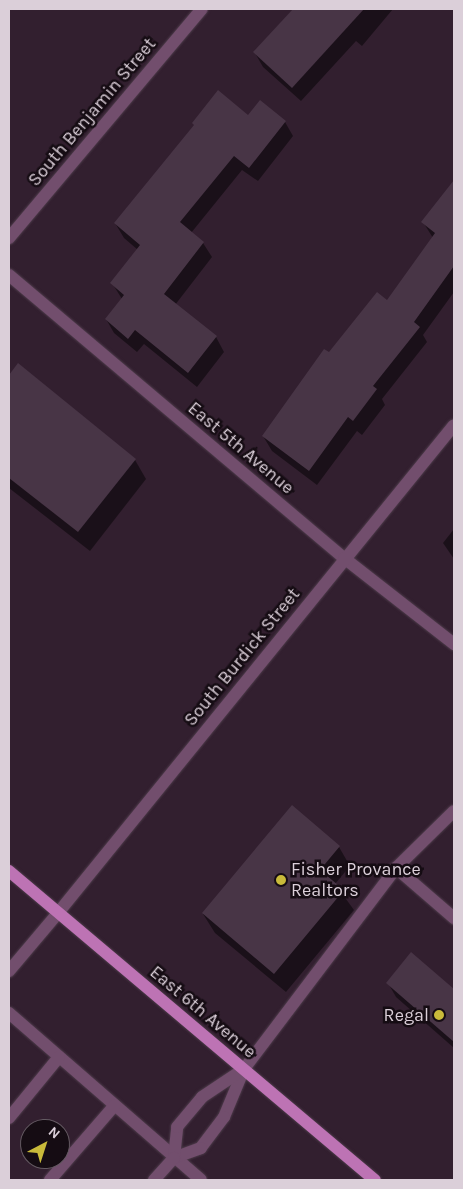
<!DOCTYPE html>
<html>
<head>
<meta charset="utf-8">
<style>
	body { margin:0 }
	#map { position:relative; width:463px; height:1189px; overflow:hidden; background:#321f2f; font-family:Karla,sans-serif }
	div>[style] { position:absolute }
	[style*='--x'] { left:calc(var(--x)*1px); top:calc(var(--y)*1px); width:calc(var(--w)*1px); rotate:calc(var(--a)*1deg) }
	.shadow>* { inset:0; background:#0007 }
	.building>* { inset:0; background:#483546 }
	.roads { filter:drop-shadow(0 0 1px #4d3b4a) drop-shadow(0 0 1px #4d3b4a) }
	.service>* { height:12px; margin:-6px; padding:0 6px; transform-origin:6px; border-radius:6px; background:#724e6d }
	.minor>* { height:12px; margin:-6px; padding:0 6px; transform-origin:6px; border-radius:6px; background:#724e6d }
	.primary>* { height:12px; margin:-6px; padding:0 6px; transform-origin:6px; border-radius:6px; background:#bd73b4 }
	.dots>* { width:14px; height:14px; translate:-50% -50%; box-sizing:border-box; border:2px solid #150c13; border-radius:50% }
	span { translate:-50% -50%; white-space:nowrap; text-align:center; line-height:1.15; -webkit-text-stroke:5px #150c13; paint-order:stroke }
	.street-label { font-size:18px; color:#dbcfd9 }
	.poi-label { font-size:18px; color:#dbcfd9 }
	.left { translate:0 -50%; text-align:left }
	.right { translate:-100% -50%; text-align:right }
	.frame { position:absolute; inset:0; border:10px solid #dbcfd9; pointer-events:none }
	.north { position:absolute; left:20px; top:1119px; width:50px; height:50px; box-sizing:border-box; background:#150c13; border:1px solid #645a62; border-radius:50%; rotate:40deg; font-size:14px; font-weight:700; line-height:20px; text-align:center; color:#dbcfd9 }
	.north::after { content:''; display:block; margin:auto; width:18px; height:22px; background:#c9ba3a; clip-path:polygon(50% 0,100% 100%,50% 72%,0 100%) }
</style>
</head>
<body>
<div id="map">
	<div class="shadow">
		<i style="clip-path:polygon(295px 9px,393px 9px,362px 46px,356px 41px,301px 101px,263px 67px,255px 53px)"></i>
		<i style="clip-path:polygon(249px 116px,285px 122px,293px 136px,258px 181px,242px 170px,191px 233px,203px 243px,212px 257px,175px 305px,216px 337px,224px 352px,197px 387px,144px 344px,137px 352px,114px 333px,106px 319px,122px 299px,112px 283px,138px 250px,124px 238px,115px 223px)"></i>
		<i style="clip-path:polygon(454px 182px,454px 292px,423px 335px,427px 342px,382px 399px,385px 405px,362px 435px,357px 431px,317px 485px,272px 451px,263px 436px,329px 354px,387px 302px,433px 238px,423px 222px)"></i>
		<i style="clip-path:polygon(19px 365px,135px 460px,146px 479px,90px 551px,9px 488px,9px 377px)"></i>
		<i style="clip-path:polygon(454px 529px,454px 559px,443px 543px)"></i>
		<i style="clip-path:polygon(339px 847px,350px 866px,335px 884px,354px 910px,286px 992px,215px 933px,203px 914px)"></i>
		<i style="clip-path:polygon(411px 954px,454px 991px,454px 1048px,396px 997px,388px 983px)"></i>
	</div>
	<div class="building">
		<i style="clip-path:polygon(293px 9px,364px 9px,292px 88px,253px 52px)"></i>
		<i style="clip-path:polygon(218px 90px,248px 115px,260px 100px,286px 121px,249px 168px,234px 156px,180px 222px,204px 242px,164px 294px,217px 336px,188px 373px,135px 330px,128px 339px,105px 319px,124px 295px,110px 283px,140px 245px,114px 223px,194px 125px,192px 123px)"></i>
		<i style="clip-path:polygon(454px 180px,454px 266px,414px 322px,420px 327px,373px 386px,377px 389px,353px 421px,348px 417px,309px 471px,262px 436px,324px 349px,329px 352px,377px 292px,387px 300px,435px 233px,421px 222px)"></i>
		<i style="clip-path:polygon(18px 363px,136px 459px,78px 532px,9px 478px,9px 375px)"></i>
		<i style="clip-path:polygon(292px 805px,340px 846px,320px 870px,344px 890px,274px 974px,202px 913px)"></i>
		<i style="clip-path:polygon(411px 952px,454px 989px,454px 1042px,386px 983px)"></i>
	</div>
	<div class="roads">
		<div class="service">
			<i style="--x:396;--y:868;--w:77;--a:40.8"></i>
			<i style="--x:9;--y:971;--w:76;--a:-49.8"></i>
			<i style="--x:9;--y:1013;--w:254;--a:41"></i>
			<i style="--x:244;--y:1069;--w:52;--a:112.6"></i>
			<i style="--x:224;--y:1117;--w:39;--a:127"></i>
			<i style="--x:201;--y:1148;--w:29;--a:160"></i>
			<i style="--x:174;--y:1158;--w:31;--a:-84"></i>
			<i style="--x:177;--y:1127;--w:39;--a:-50"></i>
			<i style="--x:202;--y:1097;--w:50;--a:-33.7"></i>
			<i style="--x:9;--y:1118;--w:79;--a:-50.7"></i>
			<i style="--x:50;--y:1180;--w:99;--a:-49.1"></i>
			<i style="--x:154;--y:1180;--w:30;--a:-48"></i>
		</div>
		<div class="minor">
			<i style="--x:9;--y:238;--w:299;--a:-49.9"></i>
			<i style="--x:9;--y:275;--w:439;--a:40.2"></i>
			<i style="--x:344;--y:558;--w:140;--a:38"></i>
			<i style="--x:58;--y:913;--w:628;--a:-50.94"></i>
			<i style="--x:244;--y:1069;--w:252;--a:-52.9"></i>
			<i style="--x:396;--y:868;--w:81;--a:-44.5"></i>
		</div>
		<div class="primary">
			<i style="--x:9;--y:871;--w:479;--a:40.2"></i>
		</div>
	</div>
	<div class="dots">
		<i style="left:281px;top:880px;background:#c9ba3a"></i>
		<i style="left:439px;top:1015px;background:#c9ba3a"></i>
	</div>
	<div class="street-label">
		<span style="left:92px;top:112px;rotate:-50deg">South Benjamin Street</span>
		<span style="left:241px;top:448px;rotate:40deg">East 5th Avenue</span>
		<span style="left:242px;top:657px;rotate:-51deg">South Burdick Street</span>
		<span style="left:203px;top:1012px;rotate:40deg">East 6th Avenue</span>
	</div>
	<div class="poi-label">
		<span class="left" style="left:291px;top:880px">Fisher Provance<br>Realtors</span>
		<span class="right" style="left:429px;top:1015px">Regal</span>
	</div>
	<div class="frame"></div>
	<div class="north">N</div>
</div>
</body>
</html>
